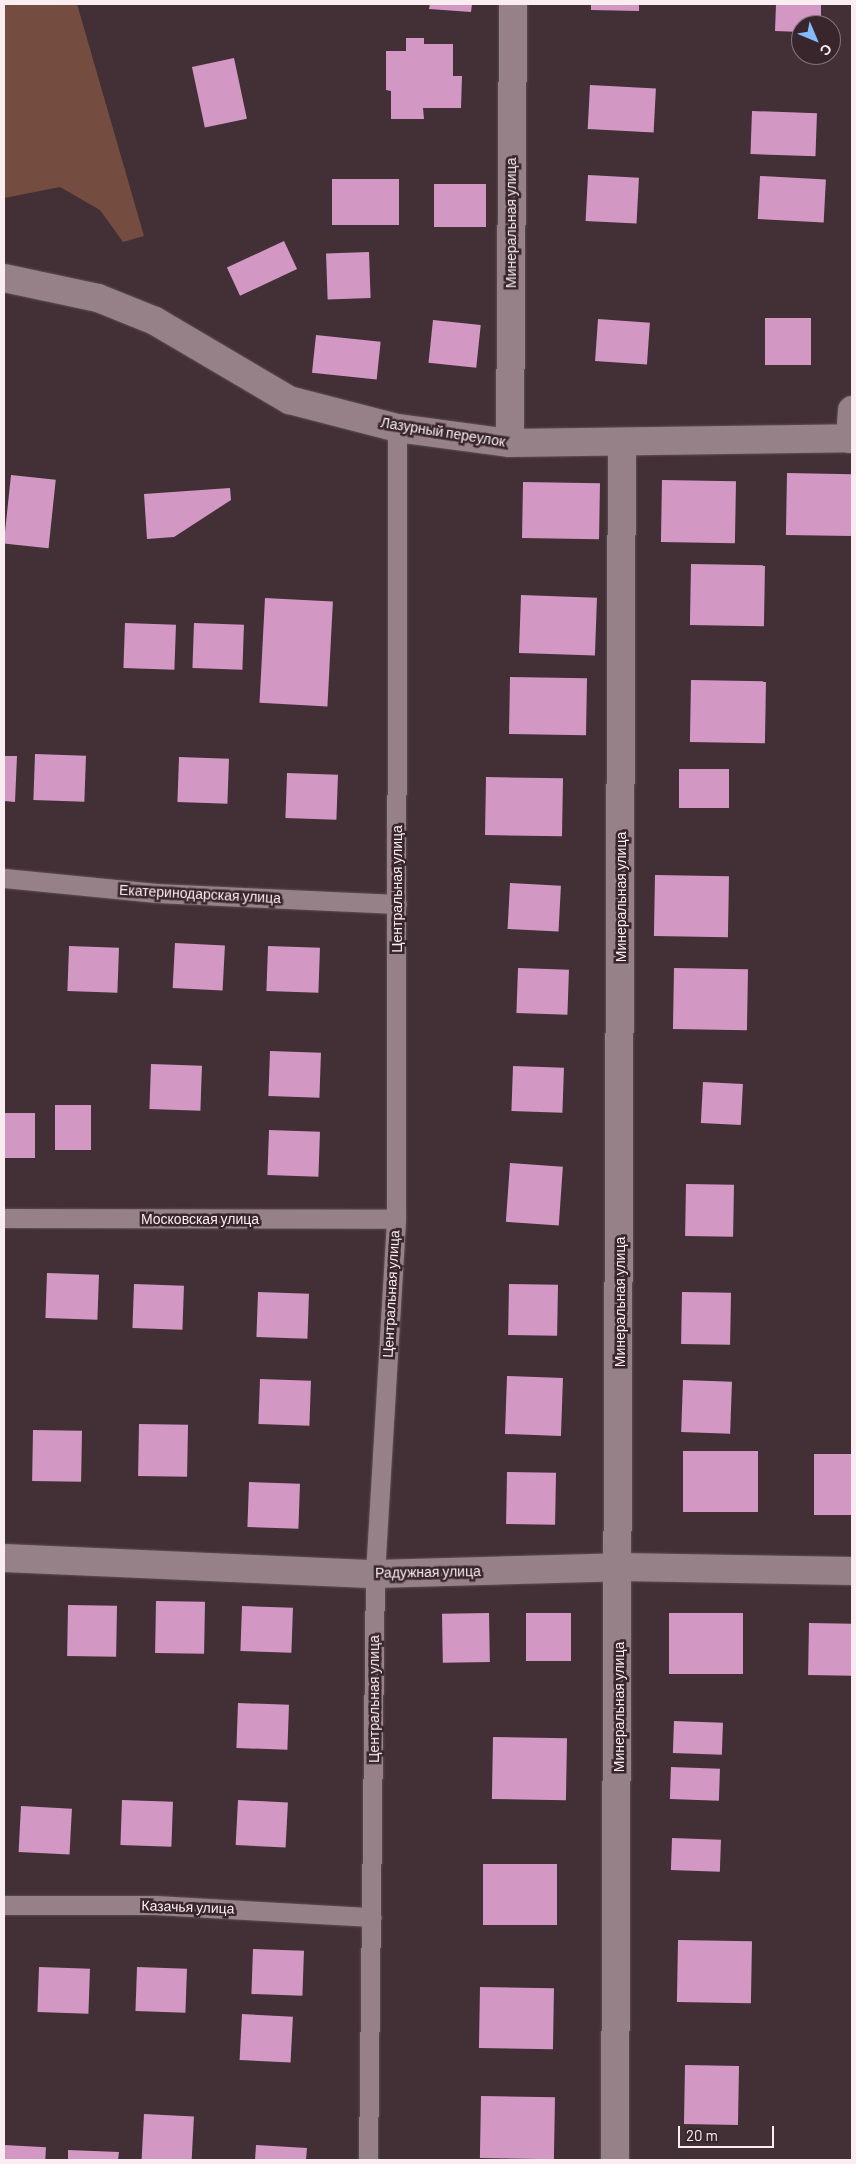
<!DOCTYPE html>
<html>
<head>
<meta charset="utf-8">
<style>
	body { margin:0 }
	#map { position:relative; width:856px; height:2164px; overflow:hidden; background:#423036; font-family:Barlow,sans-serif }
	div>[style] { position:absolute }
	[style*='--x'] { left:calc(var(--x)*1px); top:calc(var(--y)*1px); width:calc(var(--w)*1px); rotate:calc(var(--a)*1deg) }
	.green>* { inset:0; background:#754d40 }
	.building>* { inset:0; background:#d397c4; transform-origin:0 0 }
	.roads { filter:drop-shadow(0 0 1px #5e4f54) drop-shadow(0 0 1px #5e4f54) }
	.service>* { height:19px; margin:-9.5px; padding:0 9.5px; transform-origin:9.5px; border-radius:9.5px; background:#978188 }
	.minor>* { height:28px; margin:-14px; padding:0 14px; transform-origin:14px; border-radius:14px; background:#978188 }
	span { translate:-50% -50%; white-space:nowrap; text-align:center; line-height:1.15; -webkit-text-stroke:5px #38262c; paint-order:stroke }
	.street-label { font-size:14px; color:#f9edf1 }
	.frame { position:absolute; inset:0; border:5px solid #f9edf1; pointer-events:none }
	.north { position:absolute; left:791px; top:15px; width:50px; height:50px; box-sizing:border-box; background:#38262c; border:1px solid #85767b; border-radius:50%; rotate:135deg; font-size:14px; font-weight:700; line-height:20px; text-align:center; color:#f9edf1 }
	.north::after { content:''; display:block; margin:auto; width:18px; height:22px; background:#84bcfb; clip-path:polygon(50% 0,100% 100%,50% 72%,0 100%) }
	.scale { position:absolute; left:678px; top:2126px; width:96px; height:22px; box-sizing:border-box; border:2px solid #f9edf1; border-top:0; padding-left:6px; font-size:15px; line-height:18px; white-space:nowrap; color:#f9edf1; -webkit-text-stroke:4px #38262c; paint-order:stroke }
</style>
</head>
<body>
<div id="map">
	<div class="green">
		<i style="clip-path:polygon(4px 4px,77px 4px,144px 236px,123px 242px,100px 210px,60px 187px,4px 198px)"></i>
	</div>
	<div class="building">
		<i style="clip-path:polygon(430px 4px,472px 4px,471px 12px,429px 9px)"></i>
		<i style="clip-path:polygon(591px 4px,639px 4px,639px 11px,591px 10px)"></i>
		<i style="clip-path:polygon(776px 4px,821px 4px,821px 25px,801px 25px,801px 32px,775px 31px)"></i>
		<i style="clip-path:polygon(406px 38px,424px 38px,424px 44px,453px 44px,453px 76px,462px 76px,461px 108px,423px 108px,424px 119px,391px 119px,391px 91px,386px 90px,386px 51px,406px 51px)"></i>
		<i style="left:234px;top:58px;width:62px;height:43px;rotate:78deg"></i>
		<i style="left:590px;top:85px;width:66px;height:44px;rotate:3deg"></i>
		<i style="left:752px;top:111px;width:65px;height:43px;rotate:2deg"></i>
		<i style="left:588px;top:175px;width:51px;height:46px;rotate:3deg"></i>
		<i style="left:760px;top:176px;width:66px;height:43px;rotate:3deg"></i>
		<i style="left:399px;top:179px;width:46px;height:67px;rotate:90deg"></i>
		<i style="left:434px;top:184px;width:52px;height:43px"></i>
		<i style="left:284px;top:241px;width:31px;height:63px;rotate:65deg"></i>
		<i style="left:369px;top:252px;width:46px;height:43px;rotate:88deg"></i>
		<i style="left:811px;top:318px;width:47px;height:46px;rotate:90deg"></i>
		<i style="left:598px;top:319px;width:52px;height:42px;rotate:4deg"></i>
		<i style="left:433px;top:320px;width:48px;height:43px;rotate:6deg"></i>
		<i style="left:316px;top:335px;width:65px;height:38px;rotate:6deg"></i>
		<i style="left:787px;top:473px;width:65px;height:62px;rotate:1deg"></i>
		<i style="left:11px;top:475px;width:45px;height:69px;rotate:6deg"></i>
		<i style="left:662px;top:480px;width:74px;height:62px;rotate:1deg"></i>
		<i style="left:523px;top:482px;width:77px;height:56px;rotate:1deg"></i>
		<i style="clip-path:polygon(230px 488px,231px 500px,174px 537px,147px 539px,144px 494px)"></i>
		<i style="left:691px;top:564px;width:74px;height:61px;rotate:1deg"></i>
		<i style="left:521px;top:595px;width:76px;height:58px;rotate:2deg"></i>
		<i style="left:265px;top:598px;width:68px;height:105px;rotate:3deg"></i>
		<i style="left:125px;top:623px;width:51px;height:45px;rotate:2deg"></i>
		<i style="left:194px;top:623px;width:50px;height:45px;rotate:2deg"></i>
		<i style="left:510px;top:677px;width:77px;height:57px;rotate:1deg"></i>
		<i style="left:691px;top:680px;width:75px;height:62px;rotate:1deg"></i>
		<i style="left:35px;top:754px;width:51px;height:46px;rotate:2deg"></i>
		<i style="clip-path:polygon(4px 756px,17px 756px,15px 802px,4px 801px)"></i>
		<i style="left:179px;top:757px;width:50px;height:45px;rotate:2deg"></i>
		<i style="left:679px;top:769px;width:50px;height:39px"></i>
		<i style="left:287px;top:773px;width:51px;height:45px;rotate:2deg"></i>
		<i style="left:486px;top:777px;width:77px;height:58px;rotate:1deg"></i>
		<i style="left:655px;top:875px;width:74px;height:61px;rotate:1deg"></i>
		<i style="left:510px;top:883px;width:51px;height:46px;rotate:3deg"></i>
		<i style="left:175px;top:943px;width:50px;height:45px;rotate:3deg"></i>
		<i style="left:69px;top:946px;width:50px;height:45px;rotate:2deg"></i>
		<i style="left:268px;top:946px;width:52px;height:45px;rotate:2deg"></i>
		<i style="left:518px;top:968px;width:51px;height:45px;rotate:2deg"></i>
		<i style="left:674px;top:968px;width:74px;height:61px;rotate:1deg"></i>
		<i style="left:270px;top:1051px;width:51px;height:45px;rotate:2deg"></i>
		<i style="left:151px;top:1064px;width:51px;height:45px;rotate:2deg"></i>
		<i style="left:513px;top:1066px;width:51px;height:45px;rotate:2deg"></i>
		<i style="left:703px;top:1082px;width:40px;height:41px;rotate:3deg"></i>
		<i style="left:55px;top:1105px;width:36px;height:45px"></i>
		<i style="left:4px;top:1113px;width:31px;height:45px"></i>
		<i style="left:269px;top:1130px;width:51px;height:45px;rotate:2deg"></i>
		<i style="left:510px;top:1163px;width:53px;height:59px;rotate:4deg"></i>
		<i style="left:686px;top:1184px;width:48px;height:52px;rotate:1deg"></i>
		<i style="left:47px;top:1273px;width:52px;height:45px;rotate:2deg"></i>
		<i style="left:134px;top:1284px;width:50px;height:44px;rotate:2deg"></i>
		<i style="left:509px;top:1284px;width:49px;height:51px;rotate:1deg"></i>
		<i style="left:258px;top:1292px;width:51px;height:45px;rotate:2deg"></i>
		<i style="left:682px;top:1292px;width:49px;height:52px;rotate:1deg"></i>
		<i style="left:507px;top:1376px;width:56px;height:58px;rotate:2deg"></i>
		<i style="left:260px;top:1379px;width:51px;height:45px;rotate:2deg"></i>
		<i style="left:683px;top:1380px;width:49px;height:52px;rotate:2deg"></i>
		<i style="left:139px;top:1424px;width:49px;height:52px;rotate:1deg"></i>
		<i style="left:33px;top:1430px;width:49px;height:51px;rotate:1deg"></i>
		<i style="left:683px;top:1451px;width:75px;height:61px"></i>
		<i style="left:814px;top:1454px;width:38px;height:61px"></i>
		<i style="left:507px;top:1472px;width:49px;height:52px;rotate:1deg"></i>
		<i style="left:249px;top:1482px;width:51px;height:45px;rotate:2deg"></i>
		<i style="left:156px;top:1601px;width:49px;height:52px;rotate:1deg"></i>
		<i style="left:68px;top:1605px;width:49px;height:51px;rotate:1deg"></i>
		<i style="left:242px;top:1606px;width:51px;height:45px;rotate:2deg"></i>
		<i style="left:489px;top:1613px;width:49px;height:47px;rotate:89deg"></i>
		<i style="left:526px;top:1613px;width:45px;height:48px"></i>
		<i style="left:669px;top:1613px;width:74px;height:61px"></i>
		<i style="left:809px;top:1623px;width:43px;height:52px;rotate:1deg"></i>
		<i style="left:238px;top:1703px;width:51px;height:45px;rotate:2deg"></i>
		<i style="left:674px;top:1721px;width:49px;height:32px;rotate:2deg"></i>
		<i style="left:493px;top:1737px;width:74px;height:62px;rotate:1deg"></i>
		<i style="left:671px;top:1767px;width:49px;height:32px;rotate:2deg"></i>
		<i style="left:122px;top:1800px;width:51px;height:45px;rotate:2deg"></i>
		<i style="left:238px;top:1800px;width:50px;height:45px;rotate:3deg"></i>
		<i style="left:21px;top:1806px;width:51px;height:46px;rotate:3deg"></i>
		<i style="left:672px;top:1838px;width:49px;height:32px;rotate:2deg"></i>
		<i style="left:483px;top:1864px;width:74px;height:61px"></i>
		<i style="left:678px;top:1940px;width:74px;height:62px;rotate:1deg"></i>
		<i style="left:253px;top:1949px;width:51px;height:45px;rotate:2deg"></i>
		<i style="left:39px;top:1967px;width:51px;height:45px;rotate:2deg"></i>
		<i style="left:137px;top:1967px;width:50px;height:44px;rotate:2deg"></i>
		<i style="left:480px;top:1987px;width:74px;height:61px;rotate:1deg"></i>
		<i style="left:242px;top:2014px;width:51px;height:46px;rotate:3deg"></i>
		<i style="left:685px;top:2065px;width:54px;height:59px;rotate:1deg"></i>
		<i style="left:481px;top:2096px;width:74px;height:62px;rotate:1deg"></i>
		<i style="left:144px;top:2114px;width:50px;height:46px;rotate:3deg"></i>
		<i style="left:4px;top:2145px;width:42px;height:15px;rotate:3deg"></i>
		<i style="clip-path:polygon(256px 2145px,307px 2148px,306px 2160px,255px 2160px)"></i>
		<i style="clip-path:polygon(68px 2150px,119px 2152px,118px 2160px,68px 2160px)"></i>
	</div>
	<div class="roads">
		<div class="service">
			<i style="--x:4;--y:878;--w:153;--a:5.6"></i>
			<i style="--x:156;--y:893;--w:241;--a:2.6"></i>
			<i style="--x:4;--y:1218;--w:392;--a:0.1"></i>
			<i style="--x:4;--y:1905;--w:151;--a:0"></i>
			<i style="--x:155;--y:1905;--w:217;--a:3.2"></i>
			<i style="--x:368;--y:2160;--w:586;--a:-89.32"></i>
			<i style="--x:375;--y:1574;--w:356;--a:-86.6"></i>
			<i style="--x:396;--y:1219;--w:791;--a:-89.93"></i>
		</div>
		<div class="minor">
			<i style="--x:4;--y:278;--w:96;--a:12"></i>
			<i style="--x:98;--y:298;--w:61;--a:22"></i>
			<i style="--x:155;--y:321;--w:156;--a:30.5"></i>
			<i style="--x:289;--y:400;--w:112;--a:14.5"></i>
			<i style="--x:397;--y:428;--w:114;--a:7.6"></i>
			<i style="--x:510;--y:443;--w:342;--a:-0.8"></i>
			<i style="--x:850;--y:439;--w:29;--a:-86"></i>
			<i style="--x:510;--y:443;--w:439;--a:-89.6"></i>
			<i style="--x:4;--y:1558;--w:371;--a:2.5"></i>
			<i style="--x:375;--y:1574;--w:245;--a:-1.6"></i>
			<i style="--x:620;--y:1567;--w:232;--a:1"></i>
			<i style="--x:615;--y:2160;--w:1716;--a:-89.77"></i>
		</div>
	</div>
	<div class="street-label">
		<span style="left:511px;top:223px;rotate:-90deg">Минеральная улица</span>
		<span style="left:443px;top:432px;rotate:9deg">Лазурный переулок</span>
		<span style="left:397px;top:889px;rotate:-90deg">Центральная улица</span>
		<span style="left:200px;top:894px;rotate:3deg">Екатеринодарская улица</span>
		<span style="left:621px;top:897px;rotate:-90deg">Минеральная улица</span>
		<span style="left:200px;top:1219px">Московская улица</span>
		<span style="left:391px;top:1294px;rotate:-87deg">Центральная улица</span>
		<span style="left:620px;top:1302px;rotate:-90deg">Минеральная улица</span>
		<span style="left:428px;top:1572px;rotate:-1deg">Радужная улица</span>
		<span style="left:374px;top:1699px;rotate:-90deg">Центральная улица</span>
		<span style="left:619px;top:1707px;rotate:-90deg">Минеральная улица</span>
		<span style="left:188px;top:1907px;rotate:2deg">Казачья улица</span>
	</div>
	<div class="frame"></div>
	<div class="north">С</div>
	<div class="scale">20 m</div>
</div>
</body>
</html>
